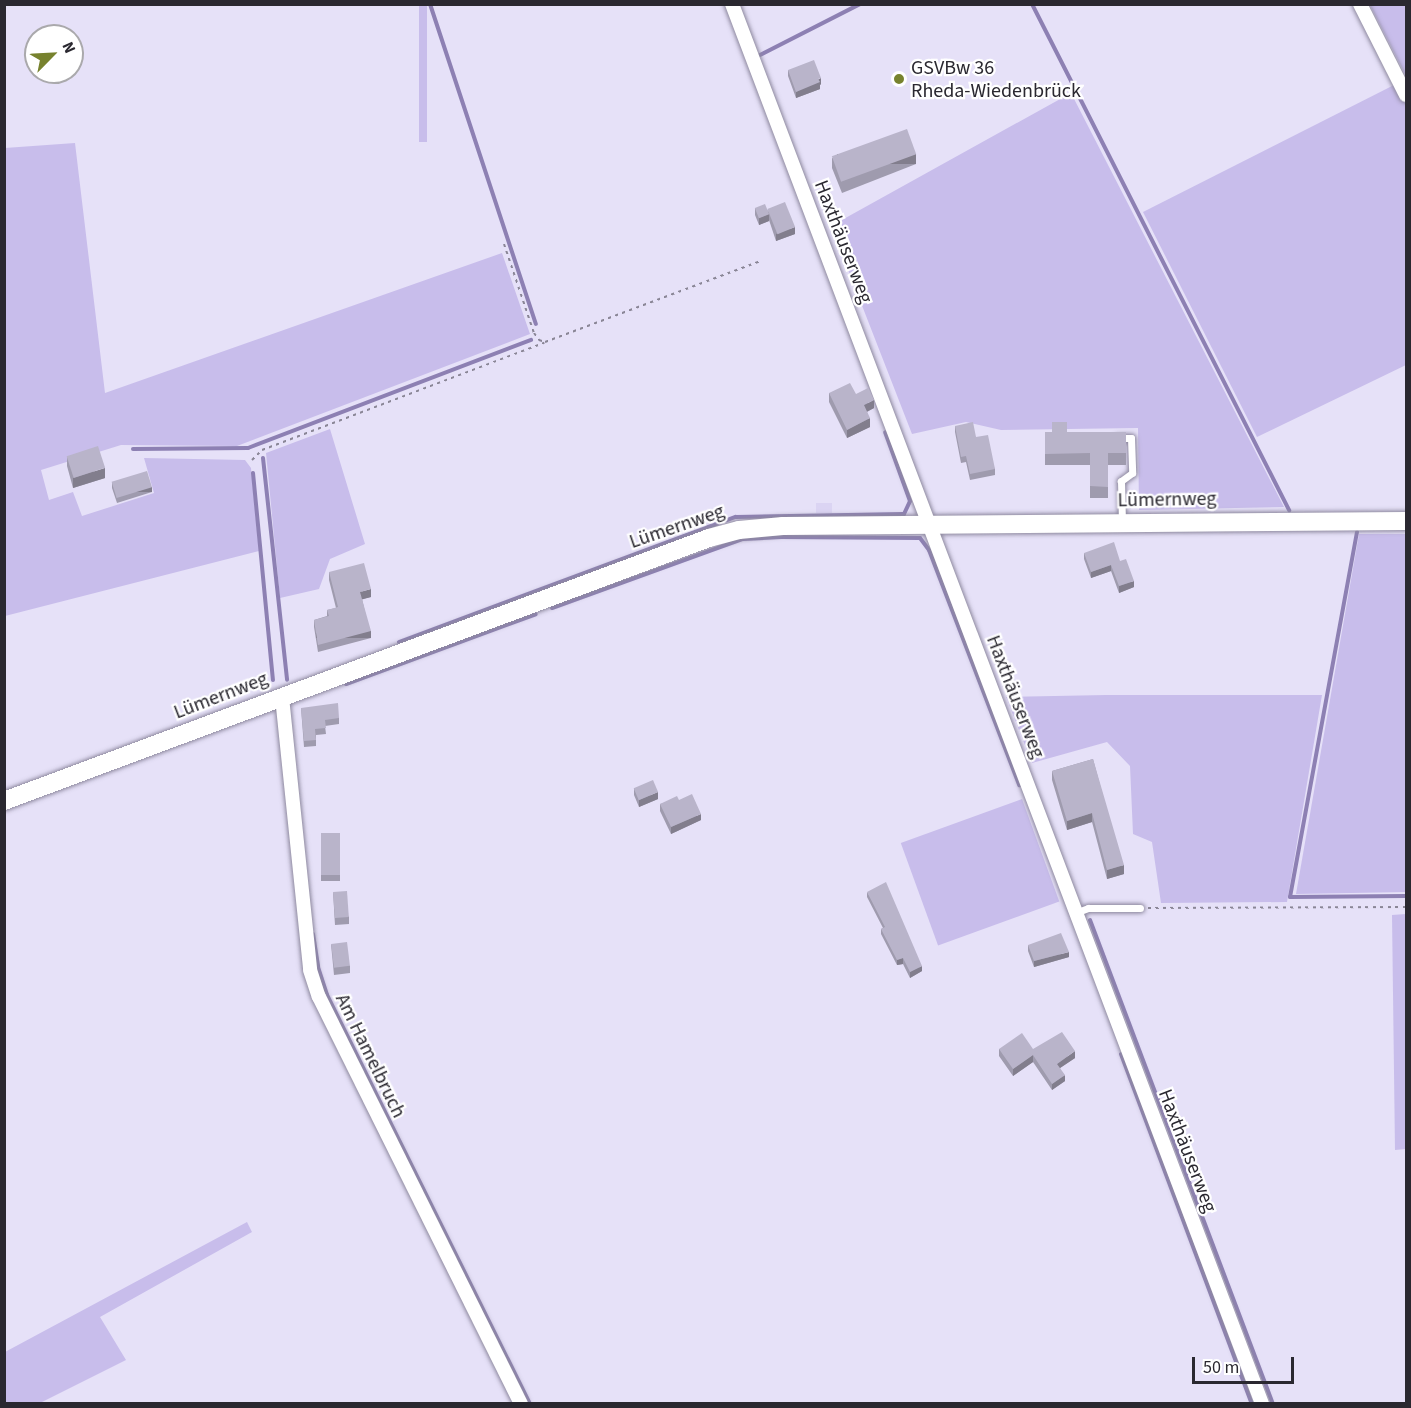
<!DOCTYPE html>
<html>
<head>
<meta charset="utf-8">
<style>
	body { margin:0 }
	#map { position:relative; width:1411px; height:1408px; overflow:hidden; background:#e6e1f8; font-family:"Source Sans 3",sans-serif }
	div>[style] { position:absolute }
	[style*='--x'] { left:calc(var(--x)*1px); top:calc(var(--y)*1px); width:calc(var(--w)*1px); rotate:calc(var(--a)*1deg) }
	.built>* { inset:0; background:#dbd4f3; transform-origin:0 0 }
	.green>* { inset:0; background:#c8bdeb; transform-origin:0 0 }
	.stream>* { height:4px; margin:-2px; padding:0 2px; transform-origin:2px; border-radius:2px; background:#8d80b3 }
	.path>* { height:2px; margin-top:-1px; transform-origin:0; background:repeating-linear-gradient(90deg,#8a8696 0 3px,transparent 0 7.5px) }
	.roads { filter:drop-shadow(0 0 2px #8e899f) drop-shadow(0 0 2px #8e899f) }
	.service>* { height:7px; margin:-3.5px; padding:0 3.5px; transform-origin:3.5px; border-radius:3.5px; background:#fff }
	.minor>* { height:14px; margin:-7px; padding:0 7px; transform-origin:7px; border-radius:7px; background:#fff }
	.tertiary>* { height:18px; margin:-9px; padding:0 9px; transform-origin:9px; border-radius:9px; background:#fff }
	.wall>* { inset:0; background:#9f9bae; transform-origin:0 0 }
	.shaded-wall>* { inset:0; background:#827e8d; transform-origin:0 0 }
	.building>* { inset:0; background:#b9b4ca; transform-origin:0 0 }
	.dots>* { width:16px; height:16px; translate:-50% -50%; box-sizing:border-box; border:3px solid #fff; border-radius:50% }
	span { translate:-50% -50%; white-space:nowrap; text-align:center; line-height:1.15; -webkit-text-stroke:4.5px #fff; paint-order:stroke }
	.poi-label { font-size:20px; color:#2a2830 }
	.left { translate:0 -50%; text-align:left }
	.street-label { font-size:20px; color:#2a2830 }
	.frame { position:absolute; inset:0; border:6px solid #2a2830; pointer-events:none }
	.north { position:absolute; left:24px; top:24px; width:60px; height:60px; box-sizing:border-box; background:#fff; border:2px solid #aaa9ac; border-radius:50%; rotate:66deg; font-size:16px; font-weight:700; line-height:24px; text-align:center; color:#2a2830 }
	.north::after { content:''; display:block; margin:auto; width:21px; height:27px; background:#77822e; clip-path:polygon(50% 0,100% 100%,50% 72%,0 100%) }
	.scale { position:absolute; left:1192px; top:1357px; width:102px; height:27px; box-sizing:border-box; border:3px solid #2a2830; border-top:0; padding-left:8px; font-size:18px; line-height:21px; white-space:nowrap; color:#2a2830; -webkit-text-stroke:4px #fff; paint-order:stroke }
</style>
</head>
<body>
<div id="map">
	<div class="built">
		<i style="left:816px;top:503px;width:16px;height:10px"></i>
	</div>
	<div class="green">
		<i style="left:419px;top:5px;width:8px;height:137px"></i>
		<i style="clip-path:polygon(1370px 5px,1406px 5px,1406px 76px)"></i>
		<i style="clip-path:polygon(1396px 84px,1406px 104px,1406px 365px,1257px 437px,1143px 212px)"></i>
		<i style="clip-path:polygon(1071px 93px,1284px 507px,1139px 510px,1138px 428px,1001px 430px,966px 422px,912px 434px,831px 226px)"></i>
		<i style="clip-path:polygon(75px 143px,105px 393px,502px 253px,530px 334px,237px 446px,121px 445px,41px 470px,49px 500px,73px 492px,82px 516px,154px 493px,144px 458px,245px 460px,251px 468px,259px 551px,5px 616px,5px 148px)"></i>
		<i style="clip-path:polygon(330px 429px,365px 544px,330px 559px,319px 589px,280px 598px,266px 453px)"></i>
		<i style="clip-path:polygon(1359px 534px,1406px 534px,1406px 892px,1296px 894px)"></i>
		<i style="clip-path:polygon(1106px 695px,1322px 695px,1287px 902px,1161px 903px,1152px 842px,1133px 834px,1130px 766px,1107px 742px,1032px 763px,1006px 697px)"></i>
		<i style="left:1022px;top:799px;width:109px;height:129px;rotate:70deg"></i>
		<i style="clip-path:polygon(1406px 914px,1406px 1149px,1395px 1150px,1392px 915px)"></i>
		<i style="clip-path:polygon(247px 1222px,252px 1232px,100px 1317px,126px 1360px,40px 1403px,5px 1403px,5px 1352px)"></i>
	</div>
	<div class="stream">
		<i style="--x:430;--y:4;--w:337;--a:71.7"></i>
		<i style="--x:1032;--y:4;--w:568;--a:63.07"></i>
		<i style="--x:760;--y:55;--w:112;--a:-27"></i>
		<i style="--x:133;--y:449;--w:115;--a:-0.5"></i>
		<i style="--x:248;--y:448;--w:303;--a:-20.9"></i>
		<i style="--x:263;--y:458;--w:223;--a:83.8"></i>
		<i style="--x:253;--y:473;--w:208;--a:84.5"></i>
		<i style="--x:1357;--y:532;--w:371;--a:100.4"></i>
		<i style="--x:1290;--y:897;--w:116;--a:-0.5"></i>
		<i style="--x:552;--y:608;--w:203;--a:-19.9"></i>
		<i style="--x:743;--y:539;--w:38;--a:-3"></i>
		<i style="--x:781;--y:537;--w:139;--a:0.4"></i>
		<i style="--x:920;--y:538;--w:15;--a:53"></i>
		<i style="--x:929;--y:550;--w:252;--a:69"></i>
		<i style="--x:399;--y:642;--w:359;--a:-20.4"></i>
		<i style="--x:736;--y:517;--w:168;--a:-1"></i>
		<i style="--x:904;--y:514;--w:14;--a:-65"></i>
		<i style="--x:910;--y:501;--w:73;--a:-109.9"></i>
		<i style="--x:346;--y:684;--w:202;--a:-20.2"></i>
		<i style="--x:1090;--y:920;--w:517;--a:69.29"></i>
		<i style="--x:313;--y:934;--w:33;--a:81"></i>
		<i style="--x:318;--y:967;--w:29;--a:72"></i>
		<i style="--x:327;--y:995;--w:457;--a:63.6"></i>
		<i style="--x:1121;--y:1054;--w:374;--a:69.5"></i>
	</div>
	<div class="path">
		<i style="--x:504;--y:244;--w:94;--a:71.4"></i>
		<i style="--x:534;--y:333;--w:9;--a:54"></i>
		<i style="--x:539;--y:340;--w:6;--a:18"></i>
		<i style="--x:545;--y:342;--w:231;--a:-20.6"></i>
		<i style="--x:252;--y:460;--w:14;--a:-45"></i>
		<i style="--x:262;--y:450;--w:302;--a:-20.8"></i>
		<i style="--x:1148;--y:908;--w:258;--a:-0.2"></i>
	</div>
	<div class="roads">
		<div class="service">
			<i style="--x:1118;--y:438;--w:13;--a:0"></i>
			<i style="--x:1131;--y:438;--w:35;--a:88"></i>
			<i style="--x:1132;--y:473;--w:14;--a:144"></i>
			<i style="--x:1121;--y:481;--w:42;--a:88.6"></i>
			<i style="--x:1075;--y:913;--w:14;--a:-21"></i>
			<i style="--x:1088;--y:908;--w:52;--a:0"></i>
		</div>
		<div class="minor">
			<i style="--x:732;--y:4;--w:1497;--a:69.26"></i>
			<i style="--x:1360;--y:4;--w:102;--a:63.2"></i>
			<i style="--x:282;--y:697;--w:274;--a:84.1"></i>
			<i style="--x:310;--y:970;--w:28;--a:72"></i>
			<i style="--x:319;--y:997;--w:454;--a:63.6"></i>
		</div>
		<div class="tertiary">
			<i style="--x:4;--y:801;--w:752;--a:-20.46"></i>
			<i style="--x:709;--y:538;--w:31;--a:-15"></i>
			<i style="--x:739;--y:530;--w:44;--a:-5.2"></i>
			<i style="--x:783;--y:526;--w:623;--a:-0.46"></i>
		</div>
	</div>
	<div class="wall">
		<i style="clip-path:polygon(788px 70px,821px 84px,820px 85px,820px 89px,796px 98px,788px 76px)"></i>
		<i style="clip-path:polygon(832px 158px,916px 164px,842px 193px,832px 168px)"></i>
		<i style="clip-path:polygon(755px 208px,767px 210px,795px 234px,776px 241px,769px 220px,769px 221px,759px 225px,755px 215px)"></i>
		<i style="clip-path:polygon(829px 393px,856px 394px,874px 408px,867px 412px,870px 427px,847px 438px,829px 402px)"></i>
		<i style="clip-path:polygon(955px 426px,976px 437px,995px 469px,995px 475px,970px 480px,966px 462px,961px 463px,955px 432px)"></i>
		<i style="clip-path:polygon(1045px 432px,1126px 432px,1126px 465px,1108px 465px,1108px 498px,1090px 498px,1090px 465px,1045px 465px)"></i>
		<i style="clip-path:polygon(67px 456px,105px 478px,73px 488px,67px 466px)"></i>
		<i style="clip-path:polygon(112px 482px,152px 492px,117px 503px,112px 488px)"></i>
		<i style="clip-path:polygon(1084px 553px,1120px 561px,1134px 587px,1119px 593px,1111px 571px,1091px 578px,1084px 559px)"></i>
		<i style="clip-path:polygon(329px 572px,371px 597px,362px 599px,371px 638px,318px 652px,314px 627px,314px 620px,327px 616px,327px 610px,336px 608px,329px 580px)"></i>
		<i style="clip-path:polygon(301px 708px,339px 718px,339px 724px,325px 726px,326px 734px,316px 735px,316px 746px,304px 747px)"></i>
		<i style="clip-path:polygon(1093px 759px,1124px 874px,1107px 879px,1092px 822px,1067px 830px,1052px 780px,1052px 771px)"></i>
		<i style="clip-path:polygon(634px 788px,658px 799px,639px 807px,634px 795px)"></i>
		<i style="clip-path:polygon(679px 800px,701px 820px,671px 834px,660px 811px,660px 804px)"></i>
		<i style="left:321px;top:833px;width:19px;height:48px"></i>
		<i style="clip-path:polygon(333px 892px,349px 917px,349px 924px,335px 925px)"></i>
		<i style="clip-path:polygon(867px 892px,922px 971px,910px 978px,903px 964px,897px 965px,881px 934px,881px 929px,883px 928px,867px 897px)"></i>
		<i style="clip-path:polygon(331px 944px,350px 966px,350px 973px,334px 975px)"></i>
		<i style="clip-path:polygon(1028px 945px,1069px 957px,1034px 967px,1028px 951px)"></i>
		<i style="clip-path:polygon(999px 1049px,1033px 1049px,1075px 1058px,1060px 1068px,1065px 1081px,1052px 1090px,1033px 1062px,1013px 1076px,999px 1056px)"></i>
	</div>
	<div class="shaded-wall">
		<i style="clip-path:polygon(821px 78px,821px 84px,820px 85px,820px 89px,796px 98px,796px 92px)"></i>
		<i style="left:916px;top:154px;width:10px;height:79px;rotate:90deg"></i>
		<i style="clip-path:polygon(769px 214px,769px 221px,759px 225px,759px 218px)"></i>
		<i style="clip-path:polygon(795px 227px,795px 234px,776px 241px,776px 234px)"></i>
		<i style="clip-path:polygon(874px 400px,874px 408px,864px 413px,864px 405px)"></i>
		<i style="clip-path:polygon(870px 418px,870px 427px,847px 438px,847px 430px)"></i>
		<i style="clip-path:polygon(105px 468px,105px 478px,73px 488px,73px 478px)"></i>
		<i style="left:152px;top:487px;width:5px;height:37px;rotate:90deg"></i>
		<i style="clip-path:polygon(1111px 565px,1111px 571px,1091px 578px,1091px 572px)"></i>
		<i style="clip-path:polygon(1134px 581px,1134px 587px,1119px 593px,1119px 586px)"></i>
		<i style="clip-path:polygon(371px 589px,371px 597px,360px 600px,360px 592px)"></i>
		<i style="left:371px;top:631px;width:7px;height:55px;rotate:90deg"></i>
		<i style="clip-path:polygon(658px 792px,658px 799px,639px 807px,639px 800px)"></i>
		<i style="clip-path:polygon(1092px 813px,1092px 822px,1067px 830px,1067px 821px)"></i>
		<i style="clip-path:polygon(701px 814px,701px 820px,671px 834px,671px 827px)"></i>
		<i style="clip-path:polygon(1124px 865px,1124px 874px,1107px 879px,1107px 870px)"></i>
		<i style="clip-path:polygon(1069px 952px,1069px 957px,1034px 967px,1034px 961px)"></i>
		<i style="clip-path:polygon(903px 958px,903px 964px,897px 965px,897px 960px)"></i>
		<i style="clip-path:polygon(922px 966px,922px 971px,910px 978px,910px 972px)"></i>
		<i style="clip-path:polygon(1075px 1051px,1075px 1058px,1057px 1070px,1057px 1064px)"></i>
		<i style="clip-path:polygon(1033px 1055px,1033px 1062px,1013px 1076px,1013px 1069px)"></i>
		<i style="clip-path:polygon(1065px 1075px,1065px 1081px,1052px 1090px,1052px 1084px)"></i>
	</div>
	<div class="building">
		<i style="clip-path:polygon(814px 60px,821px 78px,818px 79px,820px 82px,796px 92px,788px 70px)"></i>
		<i style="left:907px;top:129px;width:27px;height:80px;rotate:70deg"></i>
		<i style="left:785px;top:202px;width:27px;height:19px;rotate:68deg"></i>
		<i style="left:765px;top:204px;width:11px;height:11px;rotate:68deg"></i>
		<i style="clip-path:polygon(850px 383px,856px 394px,868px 388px,874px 400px,864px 405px,870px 418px,847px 430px,829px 393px)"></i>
		<i style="clip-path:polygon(973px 422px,976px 437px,988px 435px,995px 469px,970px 474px,966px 456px,961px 457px,955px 426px)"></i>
		<i style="clip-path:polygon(1052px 422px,1067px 422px,1067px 432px,1126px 432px,1126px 453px,1108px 453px,1108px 487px,1090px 486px,1090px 453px,1045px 454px,1045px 432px,1052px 432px)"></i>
		<i style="left:98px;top:446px;width:23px;height:33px;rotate:72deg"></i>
		<i style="left:147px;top:471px;width:17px;height:37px;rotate:73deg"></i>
		<i style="clip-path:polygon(1114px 542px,1120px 561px,1126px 559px,1134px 581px,1119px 586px,1111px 565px,1091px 572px,1084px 553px)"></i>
		<i style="clip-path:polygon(364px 563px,371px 589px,360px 592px,371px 631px,318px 645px,314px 620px,329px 616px,327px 610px,338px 607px,329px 572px)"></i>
		<i style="clip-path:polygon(338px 703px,339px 718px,325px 720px,326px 728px,315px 729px,316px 740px,304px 741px,301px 708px)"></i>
		<i style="clip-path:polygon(1093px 759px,1124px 865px,1107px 870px,1092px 813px,1067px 821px,1052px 771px)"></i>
		<i style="left:653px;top:780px;width:13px;height:21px;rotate:67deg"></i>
		<i style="clip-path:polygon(692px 794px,701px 814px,671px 827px,660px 804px,677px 796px,679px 800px)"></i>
		<i style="left:321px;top:833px;width:19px;height:42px"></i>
		<i style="clip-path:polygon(886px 882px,922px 966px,910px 972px,903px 958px,897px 960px,881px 929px,885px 927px,867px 892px)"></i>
		<i style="left:347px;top:891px;width:26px;height:14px;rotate:86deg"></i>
		<i style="clip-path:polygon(1061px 933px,1069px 952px,1034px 961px,1028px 945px)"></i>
		<i style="left:347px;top:942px;width:24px;height:16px;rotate:83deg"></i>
		<i style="clip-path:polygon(1062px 1032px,1075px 1051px,1057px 1064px,1065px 1075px,1052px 1084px,1033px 1055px,1013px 1069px,999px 1049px,1022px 1033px,1033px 1049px)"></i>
	</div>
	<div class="dots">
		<i style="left:899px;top:79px;background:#77822e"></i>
	</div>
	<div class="poi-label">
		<span class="left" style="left:911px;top:80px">GSVBw 36<br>Rheda-Wiedenbrück</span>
	</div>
	<div class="street-label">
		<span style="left:843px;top:242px;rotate:69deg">Haxthäuserweg</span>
		<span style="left:1167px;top:500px;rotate:-1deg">Lümernweg</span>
		<span style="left:677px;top:527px;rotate:-19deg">Lümernweg</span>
		<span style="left:221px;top:696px;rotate:-21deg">Lümernweg</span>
		<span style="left:1015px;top:697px;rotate:69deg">Haxthäuserweg</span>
		<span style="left:370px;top:1056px;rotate:64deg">Am Hamelbruch</span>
		<span style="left:1187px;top:1151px;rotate:69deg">Haxthäuserweg</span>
	</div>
	<div class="frame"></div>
	<div class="north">N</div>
	<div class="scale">50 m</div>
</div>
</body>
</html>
